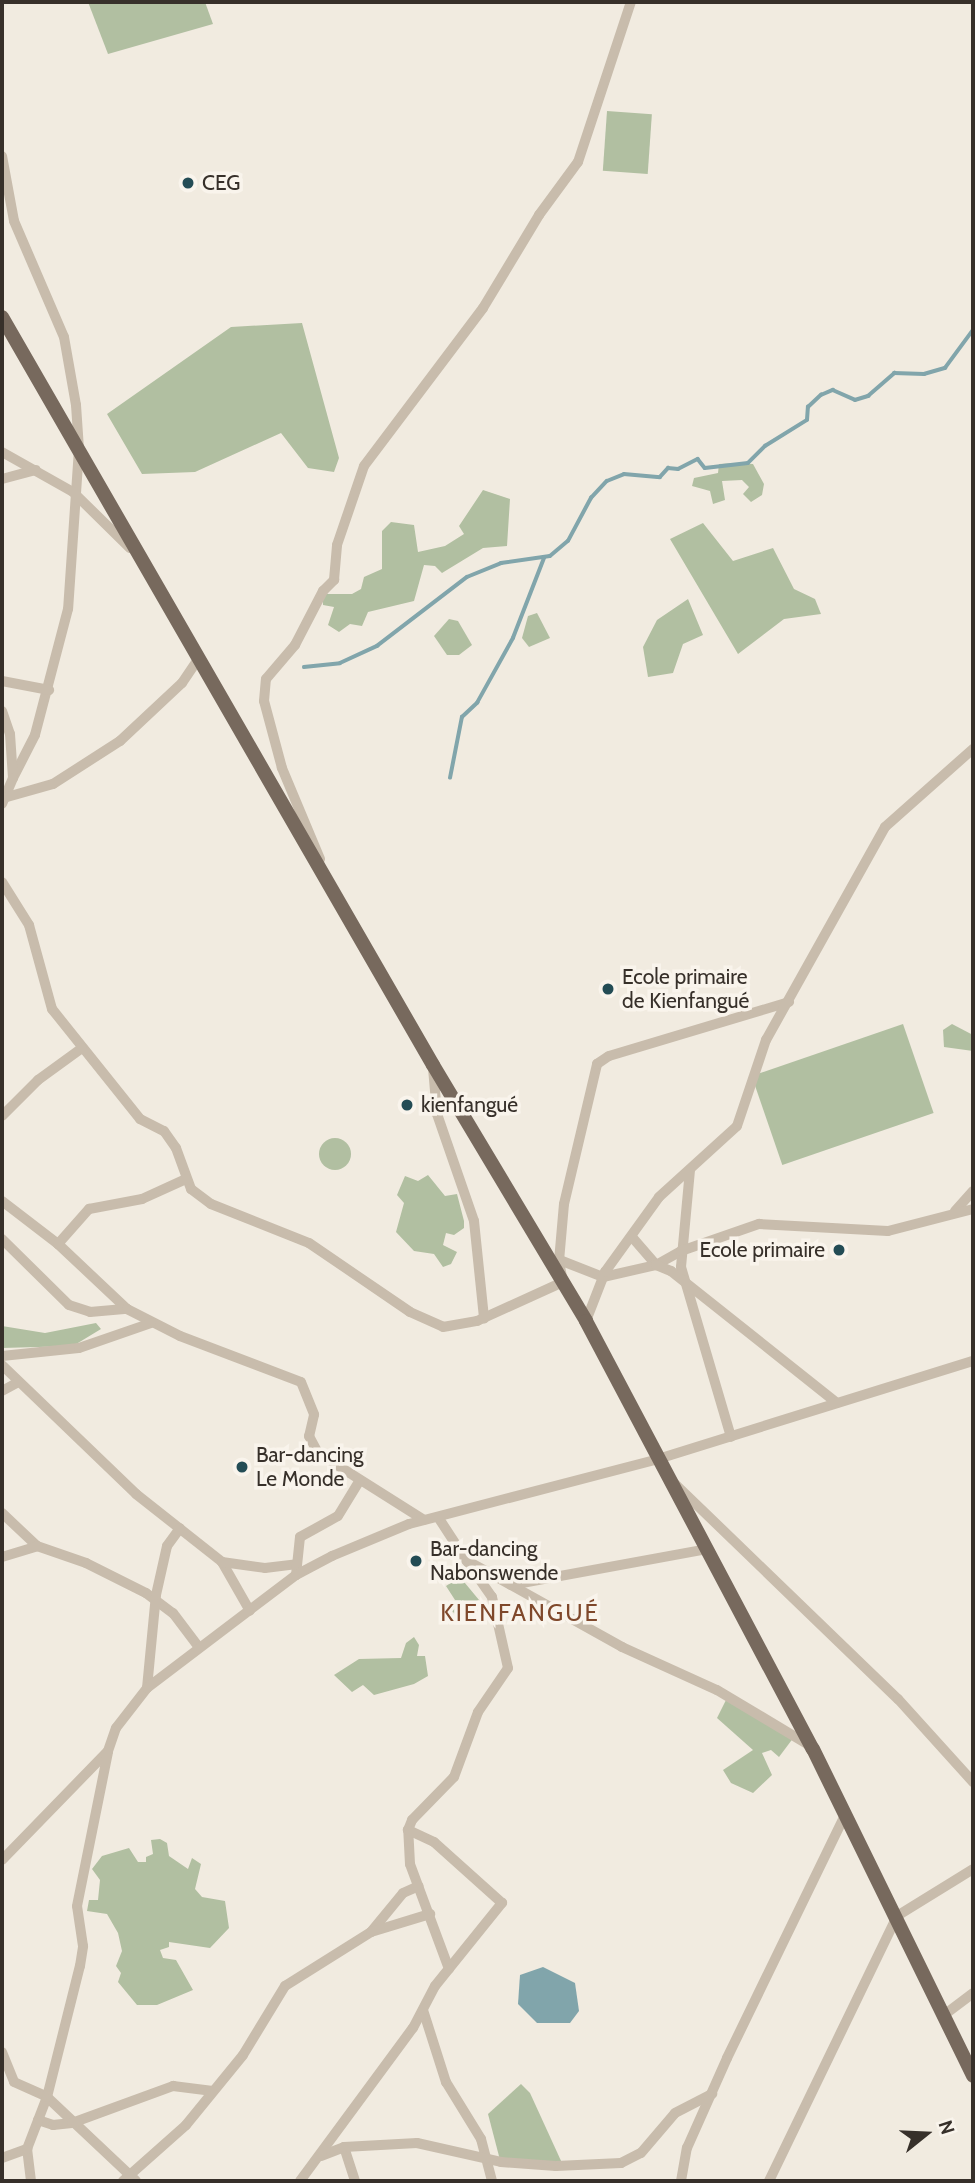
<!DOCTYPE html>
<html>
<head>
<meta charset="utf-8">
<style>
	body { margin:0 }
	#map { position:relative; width:975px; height:2183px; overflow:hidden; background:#f1ebe0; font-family:Cabin,sans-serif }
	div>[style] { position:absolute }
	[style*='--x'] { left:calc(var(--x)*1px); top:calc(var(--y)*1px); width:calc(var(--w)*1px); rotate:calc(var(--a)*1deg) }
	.green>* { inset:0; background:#b1bfa1; transform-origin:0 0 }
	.round { border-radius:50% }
	.water>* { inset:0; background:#81a5ab }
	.stream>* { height:3.5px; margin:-1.75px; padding:0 1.75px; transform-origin:1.75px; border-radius:1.75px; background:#81a5ab }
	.minor>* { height:10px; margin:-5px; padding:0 5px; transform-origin:5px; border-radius:5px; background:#c8bcac }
	.major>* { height:14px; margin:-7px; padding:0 7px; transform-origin:7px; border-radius:7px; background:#77695d }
	.dots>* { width:19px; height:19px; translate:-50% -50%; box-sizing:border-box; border:4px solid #f9f4ec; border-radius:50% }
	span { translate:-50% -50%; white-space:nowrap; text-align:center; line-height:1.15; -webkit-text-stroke:7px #f9f4ec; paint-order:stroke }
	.poi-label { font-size:21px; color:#37302a }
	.left { translate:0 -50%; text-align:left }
	.right { translate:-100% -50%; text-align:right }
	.quarter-label { font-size:24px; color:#7f482b; letter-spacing:2px }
	.frame { position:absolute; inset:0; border:4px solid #37302a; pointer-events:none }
	.north { position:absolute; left:891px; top:2099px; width:70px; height:70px; -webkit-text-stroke:5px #f9f4ec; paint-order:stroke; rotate:72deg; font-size:19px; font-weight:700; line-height:28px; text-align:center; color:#37302a }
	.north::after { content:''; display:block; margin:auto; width:24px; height:32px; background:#37302a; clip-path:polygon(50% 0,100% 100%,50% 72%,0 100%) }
</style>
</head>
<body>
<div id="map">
	<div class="green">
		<i style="clip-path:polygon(88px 2px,205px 2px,213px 24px,108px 54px)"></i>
		<i style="left:607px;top:111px;width:45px;height:60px;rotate:4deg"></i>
		<i style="clip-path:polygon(302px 323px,339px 458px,334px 472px,308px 468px,281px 433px,195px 472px,142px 474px,107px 414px,231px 327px)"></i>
		<i style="clip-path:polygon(736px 463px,753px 464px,764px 484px,762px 495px,751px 502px,743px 494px,749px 487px,742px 480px,722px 481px,725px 500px,713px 504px,710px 491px,692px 486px,694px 478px,718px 473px,719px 464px)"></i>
		<i style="clip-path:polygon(483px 490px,510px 499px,507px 546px,483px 548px,442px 573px,435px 566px,424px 565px,414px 601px,368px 612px,362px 626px,350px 624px,339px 632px,328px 625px,334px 607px,323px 605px,323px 594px,352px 594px,361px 589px,364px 577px,382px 569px,382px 531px,391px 522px,414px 525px,418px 552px,445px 546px,464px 534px,459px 526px)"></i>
		<i style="clip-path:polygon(703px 523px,733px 561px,773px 548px,794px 589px,815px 599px,821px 614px,784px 619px,738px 654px,670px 539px)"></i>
		<i style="clip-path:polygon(688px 599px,703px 635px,683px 644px,673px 673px,648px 677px,643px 647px,657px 620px)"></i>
		<i style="clip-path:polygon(537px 613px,550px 638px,529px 647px,522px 638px,528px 616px)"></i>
		<i style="clip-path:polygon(449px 619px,458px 621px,472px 645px,459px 655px,447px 655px,434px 636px)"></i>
		<i style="left:903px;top:1024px;width:94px;height:160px;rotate:71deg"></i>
		<i style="clip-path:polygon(952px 1024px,973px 1035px,973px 1051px,944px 1047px,943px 1030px)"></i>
		<i class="round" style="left:319px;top:1138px;width:32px;height:32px"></i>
		<i style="clip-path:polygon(428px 1175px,445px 1196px,457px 1194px,464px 1221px,464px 1228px,454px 1235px,446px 1233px,443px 1245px,457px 1252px,451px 1264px,443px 1267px,434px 1254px,414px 1251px,396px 1232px,404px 1203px,397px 1195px,405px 1176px,418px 1181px)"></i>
		<i style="clip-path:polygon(96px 1323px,101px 1329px,73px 1346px,2px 1348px,2px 1326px,45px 1333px)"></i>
		<i style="clip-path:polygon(460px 1577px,484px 1606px,464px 1623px,447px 1606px,455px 1600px,446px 1586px)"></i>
		<i style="clip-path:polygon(414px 1637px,419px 1645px,417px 1656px,425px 1656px,428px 1676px,414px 1684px,374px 1695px,363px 1685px,352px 1692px,334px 1675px,359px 1659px,401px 1658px,406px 1643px)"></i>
		<i style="clip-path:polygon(726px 1700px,794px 1737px,779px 1757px,771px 1750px,762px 1753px,772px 1775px,753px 1793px,731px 1783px,723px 1770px,753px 1750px,717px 1718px)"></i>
		<i style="clip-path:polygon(160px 1839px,167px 1843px,169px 1856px,188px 1869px,192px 1858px,201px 1864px,195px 1889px,202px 1897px,225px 1901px,229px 1928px,210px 1948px,169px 1942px,169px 1947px,160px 1950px,163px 1958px,176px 1960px,193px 1990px,157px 2005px,137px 2005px,118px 1982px,121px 1973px,116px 1966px,122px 1951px,118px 1933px,107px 1914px,87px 1911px,89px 1900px,98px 1900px,100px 1880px,92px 1869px,102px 1856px,129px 1848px,138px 1862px,146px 1862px,146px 1857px,153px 1854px,151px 1840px)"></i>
		<i style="clip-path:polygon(521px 2084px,530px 2093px,562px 2163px,500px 2160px,488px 2114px)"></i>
	</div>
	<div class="water">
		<i style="clip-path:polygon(543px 1967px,575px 1983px,579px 2011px,570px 2023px,537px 2023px,518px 2004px,520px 1975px)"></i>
	</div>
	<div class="stream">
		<i style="--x:304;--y:667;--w:36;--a:-6"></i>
		<i style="--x:340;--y:663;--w:41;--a:-24.7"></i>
		<i style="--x:377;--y:646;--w:113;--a:-37.5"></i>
		<i style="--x:467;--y:577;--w:37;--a:-22"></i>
		<i style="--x:501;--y:563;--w:49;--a:-8.1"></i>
		<i style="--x:550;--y:556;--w:23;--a:-40"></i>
		<i style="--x:568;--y:541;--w:49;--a:-61.9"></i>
		<i style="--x:591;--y:498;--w:23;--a:-47"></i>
		<i style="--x:607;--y:481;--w:18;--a:-22"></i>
		<i style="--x:624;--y:474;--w:36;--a:5"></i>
		<i style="--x:660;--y:477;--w:12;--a:-48"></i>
		<i style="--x:668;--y:468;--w:10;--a:6"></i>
		<i style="--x:678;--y:469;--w:22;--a:-27"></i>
		<i style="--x:698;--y:459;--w:11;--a:52"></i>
		<i style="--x:705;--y:468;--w:43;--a:-6.6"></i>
		<i style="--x:748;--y:463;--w:24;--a:-45"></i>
		<i style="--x:765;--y:446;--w:49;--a:-31.8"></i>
		<i style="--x:807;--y:420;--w:13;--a:-86"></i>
		<i style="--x:808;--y:407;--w:18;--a:-43"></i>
		<i style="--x:821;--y:395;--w:13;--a:-23"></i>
		<i style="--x:833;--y:390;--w:24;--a:24"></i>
		<i style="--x:855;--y:400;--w:14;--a:-17"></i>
		<i style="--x:868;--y:396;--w:35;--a:-41"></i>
		<i style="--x:894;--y:373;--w:30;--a:2"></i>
		<i style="--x:924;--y:374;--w:22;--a:-16"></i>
		<i style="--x:945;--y:368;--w:47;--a:-53.6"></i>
		<i style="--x:450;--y:778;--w:62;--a:-78.9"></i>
		<i style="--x:462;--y:717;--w:21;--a:-43"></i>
		<i style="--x:477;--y:703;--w:74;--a:-61"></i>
		<i style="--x:513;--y:638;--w:86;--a:-68.8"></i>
	</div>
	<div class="minor">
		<i style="--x:2;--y:156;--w:66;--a:79.5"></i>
		<i style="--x:14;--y:221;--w:126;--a:66.7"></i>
		<i style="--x:64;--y:337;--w:69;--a:80"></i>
		<i style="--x:76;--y:405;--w:44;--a:86.1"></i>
		<i style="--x:79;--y:449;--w:160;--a:93.9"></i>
		<i style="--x:68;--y:609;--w:130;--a:104.7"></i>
		<i style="--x:35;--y:735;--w:48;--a:117.1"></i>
		<i style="--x:2;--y:452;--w:81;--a:29.4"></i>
		<i style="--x:73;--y:492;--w:80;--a:44.5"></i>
		<i style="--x:2;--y:479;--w:35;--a:-15"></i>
		<i style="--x:2;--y:681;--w:48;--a:10.8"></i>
		<i style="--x:2;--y:711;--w:24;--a:71"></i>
		<i style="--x:10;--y:734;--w:44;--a:86.1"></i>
		<i style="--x:13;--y:778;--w:28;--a:113"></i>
		<i style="--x:7;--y:797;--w:48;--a:-15.8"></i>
		<i style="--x:53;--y:784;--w:80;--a:-32.7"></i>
		<i style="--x:120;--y:741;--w:85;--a:-43.1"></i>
		<i style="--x:182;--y:683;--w:29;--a:-56"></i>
		<i style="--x:320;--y:859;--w:99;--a:-112.7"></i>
		<i style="--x:282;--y:768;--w:69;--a:-105"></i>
		<i style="--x:264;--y:701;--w:22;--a:-85"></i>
		<i style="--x:266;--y:679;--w:45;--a:-49.5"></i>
		<i style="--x:295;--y:645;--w:61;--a:-62.6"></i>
		<i style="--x:323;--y:591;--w:16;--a:-45"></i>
		<i style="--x:334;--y:580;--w:35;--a:-85"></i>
		<i style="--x:337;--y:545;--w:83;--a:-71.1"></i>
		<i style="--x:364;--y:466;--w:198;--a:-53"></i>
		<i style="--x:483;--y:308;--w:109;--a:-58.9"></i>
		<i style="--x:539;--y:215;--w:66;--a:-53.7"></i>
		<i style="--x:578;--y:162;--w:169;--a:-71.7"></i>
		<i style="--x:2;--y:882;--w:51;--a:57.9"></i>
		<i style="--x:29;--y:925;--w:87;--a:74.7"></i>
		<i style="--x:52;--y:1009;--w:141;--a:51.3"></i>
		<i style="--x:140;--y:1119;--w:27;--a:27"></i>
		<i style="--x:164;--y:1131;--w:21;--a:55"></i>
		<i style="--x:176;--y:1148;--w:44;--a:69.9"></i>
		<i style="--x:191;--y:1189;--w:25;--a:37"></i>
		<i style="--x:211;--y:1204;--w:105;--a:21.7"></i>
		<i style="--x:309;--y:1243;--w:122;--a:34.3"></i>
		<i style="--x:410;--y:1312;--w:36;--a:24"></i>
		<i style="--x:443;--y:1327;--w:35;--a:-10"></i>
		<i style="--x:477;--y:1321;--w:94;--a:-24.4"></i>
		<i style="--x:563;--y:1282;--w:21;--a:-101"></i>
		<i style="--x:559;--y:1261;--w:57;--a:-85"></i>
		<i style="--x:564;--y:1204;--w:144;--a:-76.7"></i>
		<i style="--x:597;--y:1064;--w:14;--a:-34"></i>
		<i style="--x:609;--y:1056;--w:188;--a:-16.7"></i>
		<i style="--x:433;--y:1068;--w:46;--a:85"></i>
		<i style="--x:437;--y:1114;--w:113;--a:70.9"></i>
		<i style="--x:474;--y:1221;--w:98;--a:84.1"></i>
		<i style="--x:2;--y:1116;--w:51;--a:-45"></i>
		<i style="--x:38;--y:1080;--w:54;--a:-36"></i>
		<i style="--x:690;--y:1170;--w:97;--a:95.3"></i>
		<i style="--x:681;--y:1267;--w:177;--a:73.6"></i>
		<i style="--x:2;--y:1201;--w:71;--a:37.5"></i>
		<i style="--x:58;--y:1244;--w:95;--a:43.3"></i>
		<i style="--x:955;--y:1211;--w:27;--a:-48"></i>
		<i style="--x:632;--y:1237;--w:37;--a:49"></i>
		<i style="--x:656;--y:1265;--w:29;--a:-29"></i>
		<i style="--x:681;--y:1251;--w:83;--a:-19.1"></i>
		<i style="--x:759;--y:1224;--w:129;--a:3.1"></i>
		<i style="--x:888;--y:1231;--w:88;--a:-14.5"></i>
		<i style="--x:2;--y:1239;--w:94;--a:44.6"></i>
		<i style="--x:69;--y:1305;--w:22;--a:18"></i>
		<i style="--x:90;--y:1312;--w:37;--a:-5"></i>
		<i style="--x:127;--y:1309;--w:59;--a:27"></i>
		<i style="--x:180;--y:1336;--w:129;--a:20.8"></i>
		<i style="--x:301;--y:1382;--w:35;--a:68"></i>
		<i style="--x:314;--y:1415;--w:22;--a:103"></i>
		<i style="--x:309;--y:1436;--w:19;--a:62"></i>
		<i style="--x:318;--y:1453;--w:125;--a:32.3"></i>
		<i style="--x:58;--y:1244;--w:47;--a:-48.5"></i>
		<i style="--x:89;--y:1209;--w:54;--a:-10.7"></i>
		<i style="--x:142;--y:1199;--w:48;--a:-24.4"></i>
		<i style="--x:557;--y:1259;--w:49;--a:21.4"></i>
		<i style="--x:603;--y:1277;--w:54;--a:-12.8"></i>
		<i style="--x:656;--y:1265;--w:16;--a:22"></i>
		<i style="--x:671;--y:1271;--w:212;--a:38.5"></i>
		<i style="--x:586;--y:1321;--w:53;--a:-68.8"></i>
		<i style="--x:605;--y:1272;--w:92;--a:-54.2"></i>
		<i style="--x:659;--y:1197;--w:105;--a:-42.3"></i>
		<i style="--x:737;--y:1126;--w:91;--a:-71.4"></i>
		<i style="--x:766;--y:1040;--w:244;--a:-60.8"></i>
		<i style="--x:885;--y:827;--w:118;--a:-41.6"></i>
		<i style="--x:2;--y:1356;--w:77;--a:-5.9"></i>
		<i style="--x:79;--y:1348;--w:76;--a:-19.1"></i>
		<i style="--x:2;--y:1365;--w:186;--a:43.9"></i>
		<i style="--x:136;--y:1494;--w:110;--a:38.3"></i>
		<i style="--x:222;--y:1562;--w:56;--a:60.3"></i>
		<i style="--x:2;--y:1391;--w:18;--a:-29"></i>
		<i style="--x:673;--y:1482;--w:313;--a:44"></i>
		<i style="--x:898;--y:1699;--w:112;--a:47.9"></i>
		<i style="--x:2;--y:1513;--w:48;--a:43.3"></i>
		<i style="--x:37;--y:1546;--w:52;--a:19.1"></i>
		<i style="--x:86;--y:1563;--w:67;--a:26.6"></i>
		<i style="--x:146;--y:1593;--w:34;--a:37"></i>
		<i style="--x:173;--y:1613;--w:41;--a:52.9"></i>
		<i style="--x:438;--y:1517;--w:51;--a:56.9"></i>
		<i style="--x:466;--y:1560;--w:179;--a:29.1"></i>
		<i style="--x:622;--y:1647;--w:104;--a:24.4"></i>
		<i style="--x:717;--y:1690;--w:107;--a:30.9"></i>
		<i style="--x:2;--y:1557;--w:37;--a:-17"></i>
		<i style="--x:222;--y:1562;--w:43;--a:7.9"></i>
		<i style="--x:265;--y:1568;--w:32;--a:-7"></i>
		<i style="--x:296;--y:1575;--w:38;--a:-84"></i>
		<i style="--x:300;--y:1537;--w:43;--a:-28.9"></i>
		<i style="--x:338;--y:1516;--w:42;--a:-58.6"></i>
		<i style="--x:511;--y:1585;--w:199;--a:-10.4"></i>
		<i style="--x:147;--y:1688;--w:93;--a:-84.5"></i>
		<i style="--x:156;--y:1595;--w:50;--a:-77.3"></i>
		<i style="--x:167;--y:1546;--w:22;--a:-54"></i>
		<i style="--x:2;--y:1860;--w:152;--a:-45.8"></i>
		<i style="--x:108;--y:1751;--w:24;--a:-71"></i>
		<i style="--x:116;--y:1728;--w:51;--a:-52.2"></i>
		<i style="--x:147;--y:1688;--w:187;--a:-37.2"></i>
		<i style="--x:296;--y:1575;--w:41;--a:-27.8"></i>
		<i style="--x:332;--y:1556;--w:83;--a:-22.6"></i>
		<i style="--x:409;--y:1524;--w:257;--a:-14.6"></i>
		<i style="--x:658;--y:1459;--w:330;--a:-17.3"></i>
		<i style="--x:371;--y:1932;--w:50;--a:-50.6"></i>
		<i style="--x:403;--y:1893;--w:17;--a:-24"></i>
		<i style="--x:449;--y:1969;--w:112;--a:-110.4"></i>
		<i style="--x:410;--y:1864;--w:34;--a:-93"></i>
		<i style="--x:408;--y:1830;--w:11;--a:-68"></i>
		<i style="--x:412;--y:1820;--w:60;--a:-45.7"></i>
		<i style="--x:454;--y:1777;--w:69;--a:-69.7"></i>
		<i style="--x:478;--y:1712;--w:53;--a:-55.7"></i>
		<i style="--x:508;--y:1668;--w:73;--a:-102.7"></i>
		<i style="--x:492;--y:1597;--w:45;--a:-125.1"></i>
		<i style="--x:423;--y:2010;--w:76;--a:72.3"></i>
		<i style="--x:446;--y:2082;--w:67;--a:58.4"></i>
		<i style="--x:481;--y:2139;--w:43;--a:75.3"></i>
		<i style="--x:944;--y:2015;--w:36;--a:-37"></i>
		<i style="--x:2;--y:2052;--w:32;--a:68"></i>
		<i style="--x:14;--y:2082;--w:36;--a:24"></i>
		<i style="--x:47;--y:2097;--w:122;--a:43.3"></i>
		<i style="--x:38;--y:2120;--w:16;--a:18"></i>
		<i style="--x:53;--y:2125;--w:19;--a:-6"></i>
		<i style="--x:72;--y:2123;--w:108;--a:-20.1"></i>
		<i style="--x:173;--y:2086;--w:40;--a:7.1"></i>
		<i style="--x:344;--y:2147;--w:36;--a:72"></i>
		<i style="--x:321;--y:2156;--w:25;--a:-21"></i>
		<i style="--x:344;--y:2147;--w:73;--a:-3.1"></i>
		<i style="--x:417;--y:2143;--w:86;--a:12.7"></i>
		<i style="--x:501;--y:2162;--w:55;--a:4.2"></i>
		<i style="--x:556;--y:2166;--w:65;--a:-2.6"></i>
		<i style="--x:621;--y:2163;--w:22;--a:-27"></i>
		<i style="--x:641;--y:2153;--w:52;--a:-49.6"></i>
		<i style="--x:675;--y:2113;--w:42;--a:-27.2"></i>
		<i style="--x:2;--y:2158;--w:27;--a:-20"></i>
		<i style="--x:31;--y:2181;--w:32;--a:-97"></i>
		<i style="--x:27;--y:2149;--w:56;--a:-69"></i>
		<i style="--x:47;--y:2097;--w:135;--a:-75.9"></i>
		<i style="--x:80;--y:1966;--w:20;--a:-81"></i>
		<i style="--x:83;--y:1946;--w:40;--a:-98.5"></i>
		<i style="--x:77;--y:1906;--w:157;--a:-78.6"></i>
		<i style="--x:123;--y:2181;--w:84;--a:-41.6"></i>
		<i style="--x:186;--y:2125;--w:90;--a:-50.8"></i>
		<i style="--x:243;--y:2055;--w:81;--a:-58.7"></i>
		<i style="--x:285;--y:1986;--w:102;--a:-32.1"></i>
		<i style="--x:371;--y:1932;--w:62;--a:-17"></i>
		<i style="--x:300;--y:2181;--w:190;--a:-53.6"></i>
		<i style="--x:413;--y:2028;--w:47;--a:-62.4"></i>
		<i style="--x:435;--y:1986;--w:107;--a:-51.1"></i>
		<i style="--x:502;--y:1903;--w:91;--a:-138.1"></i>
		<i style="--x:434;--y:1842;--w:29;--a:-155"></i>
		<i style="--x:681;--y:2181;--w:34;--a:-80"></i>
		<i style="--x:687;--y:2148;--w:98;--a:-66"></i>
		<i style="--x:727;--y:2058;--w:272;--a:-64.1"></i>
		<i style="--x:769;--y:2181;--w:294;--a:-64.2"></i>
		<i style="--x:897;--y:1916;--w:89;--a:-31.7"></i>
	</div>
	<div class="major">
		<i style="--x:2;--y:317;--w:863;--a:60.05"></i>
		<i style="--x:433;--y:1065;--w:298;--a:59.1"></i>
		<i style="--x:586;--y:1321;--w:484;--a:62.1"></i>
		<i style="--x:813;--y:1749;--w:364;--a:63.9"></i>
	</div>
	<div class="dots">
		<i style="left:188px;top:183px;background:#234c55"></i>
		<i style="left:608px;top:989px;background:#234c55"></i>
		<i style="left:407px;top:1105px;background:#234c55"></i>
		<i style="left:839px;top:1250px;background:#234c55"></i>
		<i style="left:242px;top:1467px;background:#234c55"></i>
		<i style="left:416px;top:1561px;background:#234c55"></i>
	</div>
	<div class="poi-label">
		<span class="left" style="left:202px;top:183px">CEG</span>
		<span class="left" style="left:622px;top:989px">Ecole primaire<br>de Kienfangué</span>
		<span class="left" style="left:421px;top:1105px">kienfangué</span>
		<span class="right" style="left:825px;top:1250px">Ecole primaire</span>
		<span class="left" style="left:256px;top:1467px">Bar-dancing<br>Le Monde</span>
		<span class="left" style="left:430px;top:1561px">Bar-dancing<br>Nabonswende</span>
	</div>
	<div class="quarter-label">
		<span style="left:520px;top:1613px">KIENFANGUÉ</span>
	</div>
	<div class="frame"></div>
	<div class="north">N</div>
</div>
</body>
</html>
